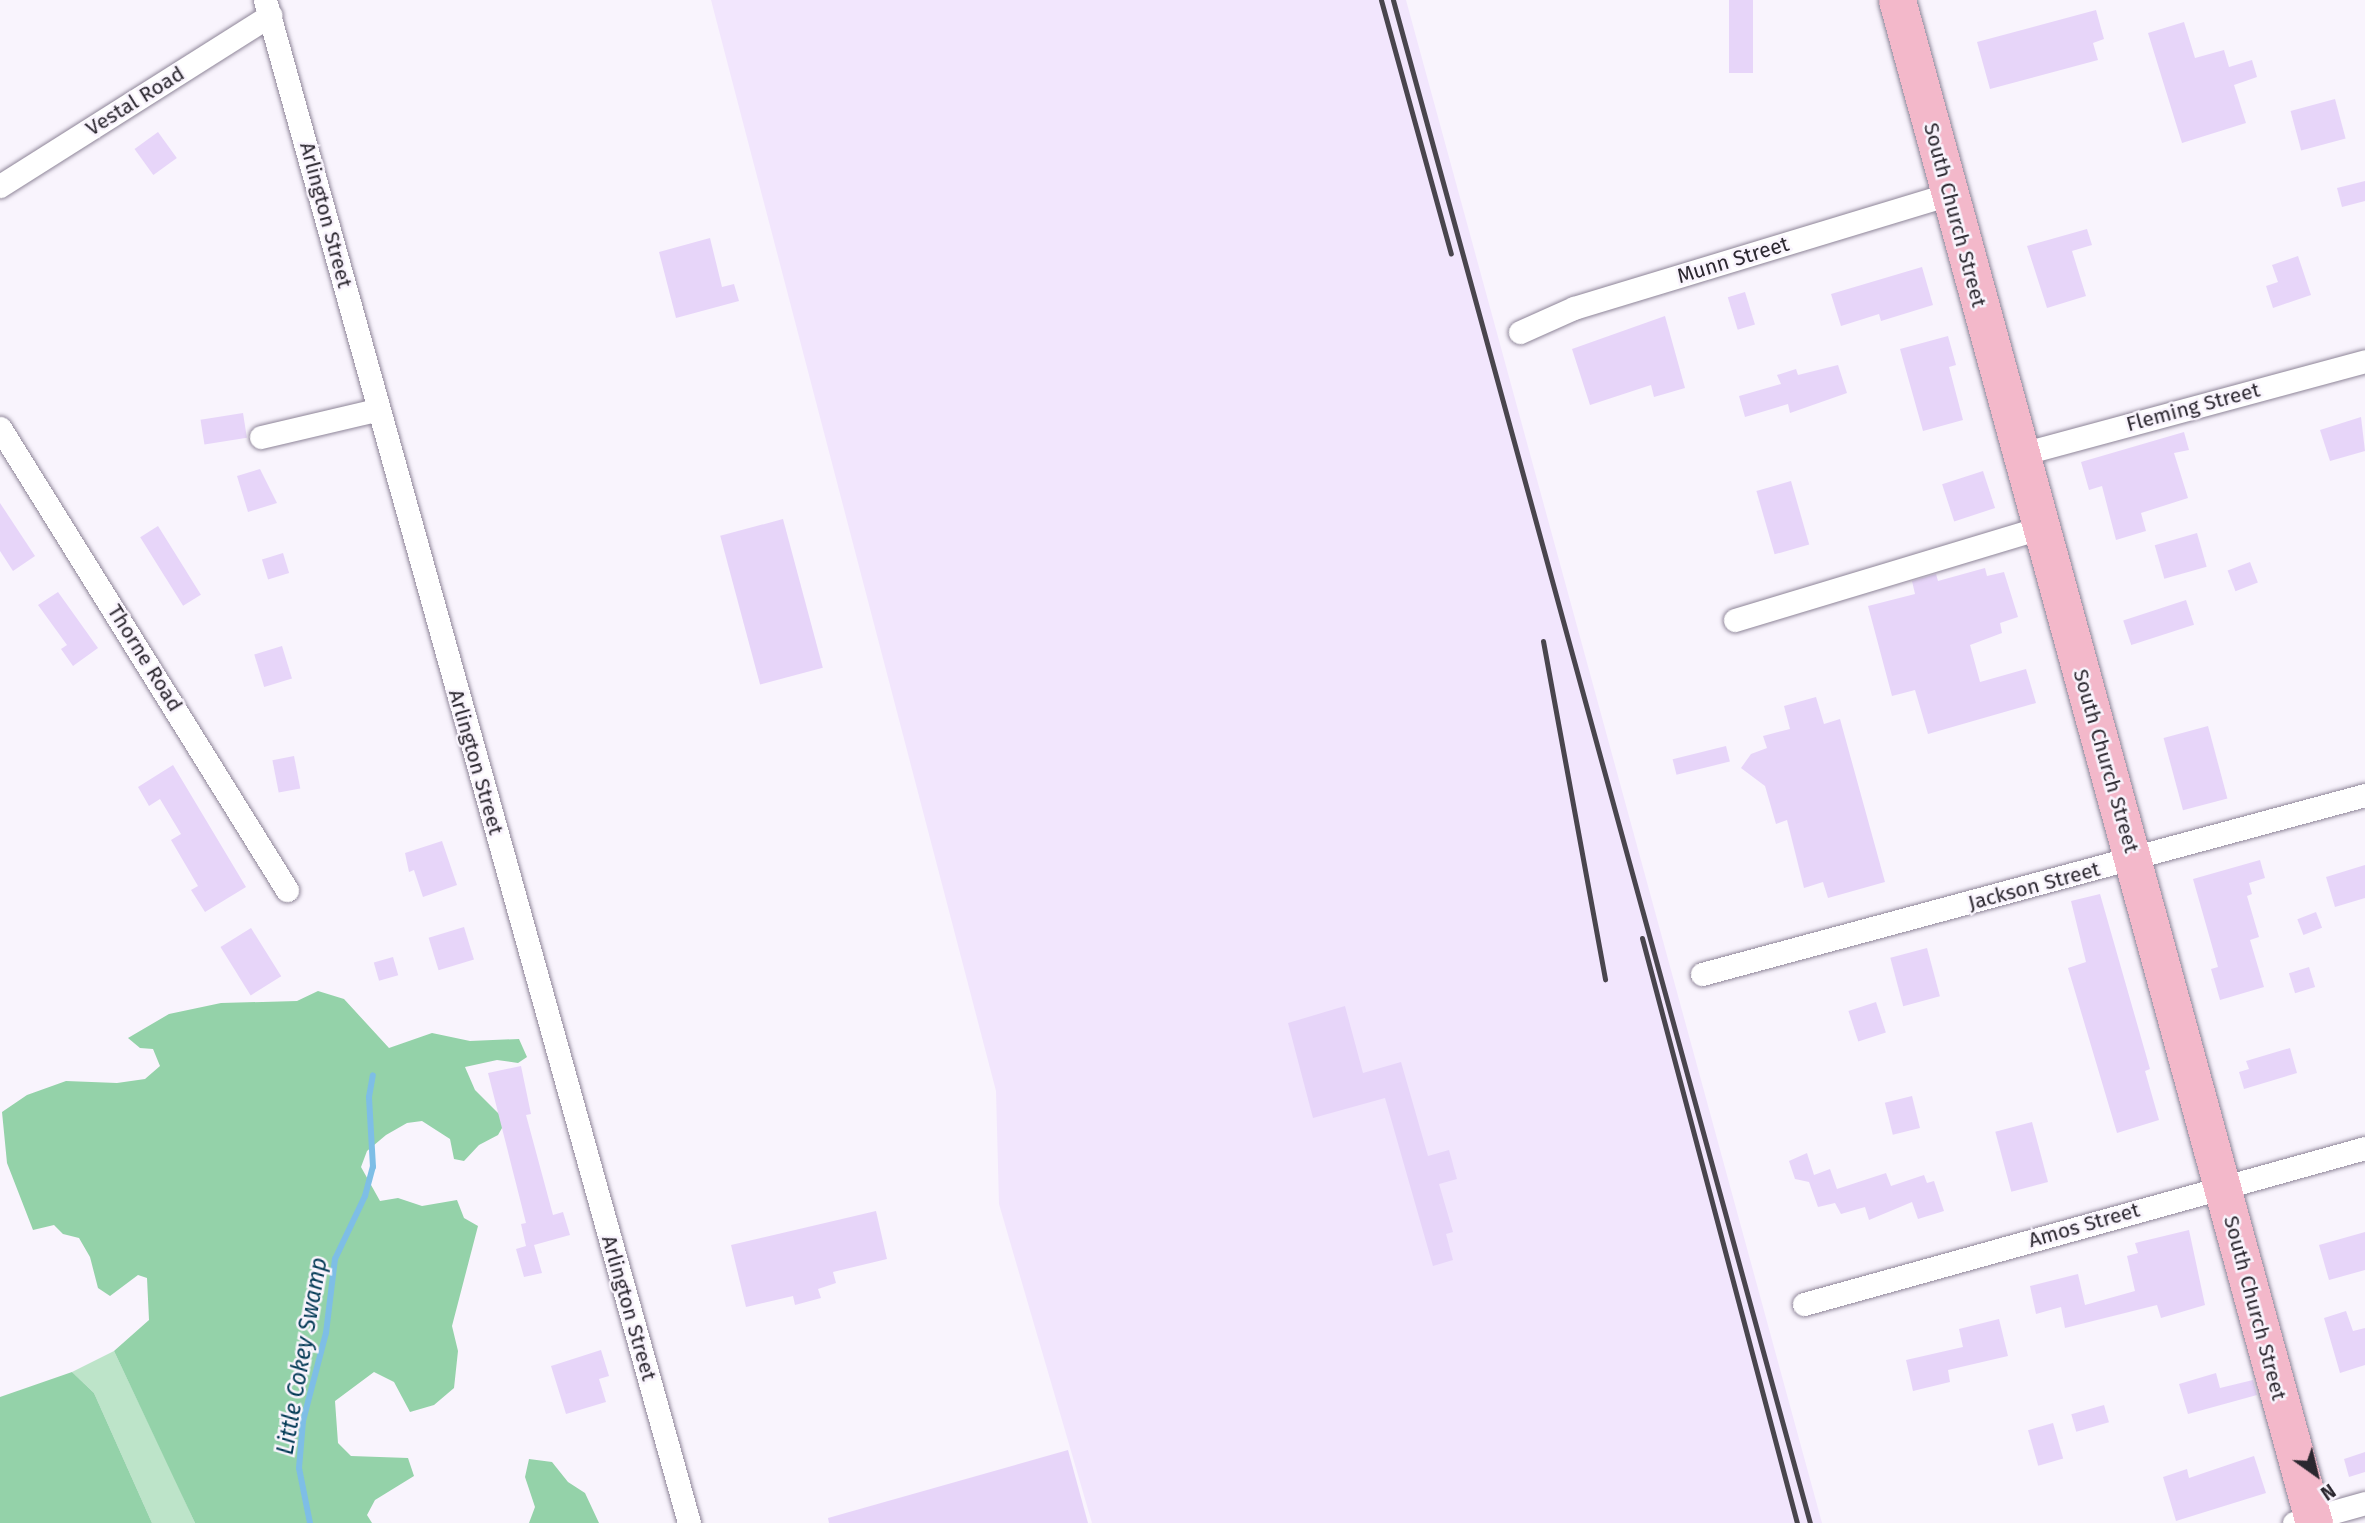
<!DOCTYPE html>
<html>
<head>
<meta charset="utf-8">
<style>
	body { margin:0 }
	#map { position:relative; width:2365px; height:1523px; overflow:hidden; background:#f9f4fd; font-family:"Fira Sans",sans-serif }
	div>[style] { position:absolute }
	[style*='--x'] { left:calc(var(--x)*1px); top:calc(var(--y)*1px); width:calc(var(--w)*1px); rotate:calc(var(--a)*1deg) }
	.built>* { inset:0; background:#f2e6fd }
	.green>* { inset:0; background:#bde4c9 }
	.forest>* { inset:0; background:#94d2a9 }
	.stream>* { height:6px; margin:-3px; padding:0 3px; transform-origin:3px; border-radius:3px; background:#7ebee6 }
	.building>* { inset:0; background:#e7d5f9; transform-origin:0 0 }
	.roads { filter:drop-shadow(0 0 2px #8e8598) drop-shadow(0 0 2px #8e8598) }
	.minor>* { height:23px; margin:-11.5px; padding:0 11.5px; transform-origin:11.5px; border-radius:11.5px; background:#fff }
	.primary>* { height:37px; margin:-18.5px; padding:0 18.5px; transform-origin:18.5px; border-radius:18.5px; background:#f3b8ca }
	.rail>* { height:5px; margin:-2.5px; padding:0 2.5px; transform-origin:2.5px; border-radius:2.5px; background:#49454d }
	span { translate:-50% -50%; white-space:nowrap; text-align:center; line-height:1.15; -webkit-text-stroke:5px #f9f4fd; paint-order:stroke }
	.street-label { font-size:21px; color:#2b272f }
	.water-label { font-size:23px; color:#033a55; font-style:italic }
	.north { position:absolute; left:2281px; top:1439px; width:70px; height:70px; -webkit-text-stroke:5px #f9f4fd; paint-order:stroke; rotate:146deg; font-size:19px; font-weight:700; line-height:28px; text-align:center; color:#2b272f }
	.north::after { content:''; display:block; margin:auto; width:24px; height:32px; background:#2b272f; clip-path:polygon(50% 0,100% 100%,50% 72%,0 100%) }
</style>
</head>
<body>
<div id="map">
	<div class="built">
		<i style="clip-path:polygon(711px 0,1406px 0,1822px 1523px,1092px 1523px,999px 1204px,996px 1091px)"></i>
	</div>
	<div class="green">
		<i style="clip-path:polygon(114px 1351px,174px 1477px,195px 1523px,152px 1523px,94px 1393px,72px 1372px)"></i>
	</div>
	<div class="forest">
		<i style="clip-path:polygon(318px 991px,344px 999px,389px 1048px,432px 1033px,470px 1041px,519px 1039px,527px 1057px,518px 1063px,497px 1060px,465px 1067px,475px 1090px,506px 1121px,498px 1135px,479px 1145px,464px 1161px,454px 1159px,450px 1139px,422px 1121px,407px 1123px,386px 1135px,367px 1151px,361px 1167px,380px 1201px,398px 1198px,422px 1206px,457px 1200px,464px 1218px,478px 1226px,452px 1326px,458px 1351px,454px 1388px,434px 1405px,410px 1412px,394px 1382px,374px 1372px,335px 1401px,338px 1443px,351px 1456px,408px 1458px,414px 1476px,375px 1500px,367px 1515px,372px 1523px,195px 1523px,114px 1351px,149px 1320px,147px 1278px,138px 1275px,110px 1296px,98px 1288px,90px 1257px,79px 1238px,63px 1234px,54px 1225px,33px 1230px,7px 1163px,2px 1112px,27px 1095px,66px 1081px,117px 1083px,145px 1079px,160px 1066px,153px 1049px,140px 1048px,128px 1038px,169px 1014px,221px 1003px,297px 1001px)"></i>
		<i style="clip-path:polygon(72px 1372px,94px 1393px,152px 1523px,0 1523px,0 1397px)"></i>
		<i style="clip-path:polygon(529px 1459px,552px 1462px,568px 1482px,585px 1493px,599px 1523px,529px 1523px,535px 1507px,525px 1477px)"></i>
	</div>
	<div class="stream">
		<i style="--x:310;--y:1523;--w:56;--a:-101.3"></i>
		<i style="--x:299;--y:1468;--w:47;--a:-85.1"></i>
		<i style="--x:303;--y:1421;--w:91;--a:-75.4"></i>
		<i style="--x:326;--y:1333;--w:75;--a:-83.1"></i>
		<i style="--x:335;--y:1259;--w:70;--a:-64.5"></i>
		<i style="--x:365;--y:1196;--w:30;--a:-75"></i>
		<i style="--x:373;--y:1167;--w:70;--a:-93.3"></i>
		<i style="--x:369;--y:1097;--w:22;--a:-80"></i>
	</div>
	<div class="building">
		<i style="left:1729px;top:0;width:24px;height:73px"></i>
		<i style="clip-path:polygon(2096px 10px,2104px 39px,2093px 43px,2098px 60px,1990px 89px,1977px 42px)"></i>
		<i style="clip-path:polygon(2184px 22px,2195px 58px,2224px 50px,2229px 67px,2252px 60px,2257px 77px,2234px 85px,2246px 123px,2182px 143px,2148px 33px)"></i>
		<i style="left:2335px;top:99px;width:41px;height:46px;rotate:75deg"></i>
		<i style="left:158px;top:132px;width:32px;height:29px;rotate:54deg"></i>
		<i style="clip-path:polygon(2365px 181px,2365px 201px,2342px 207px,2337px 188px)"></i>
		<i style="clip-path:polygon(2087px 229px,2092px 245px,2072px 251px,2086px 296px,2047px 308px,2027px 246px)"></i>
		<i style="clip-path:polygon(710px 238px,722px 287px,734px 284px,739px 301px,676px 318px,659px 252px)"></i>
		<i style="clip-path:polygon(2298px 256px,2311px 295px,2273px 308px,2266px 286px,2278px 282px,2272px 265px)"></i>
		<i style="clip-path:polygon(1922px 267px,1933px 305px,1881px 321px,1879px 314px,1841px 326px,1831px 294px)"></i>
		<i style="left:1745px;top:292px;width:34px;height:18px;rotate:73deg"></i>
		<i style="clip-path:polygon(1665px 316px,1685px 388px,1654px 397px,1651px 385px,1590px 405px,1572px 349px)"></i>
		<i style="clip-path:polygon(1948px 336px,1956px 365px,1949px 367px,1963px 420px,1923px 431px,1900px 349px)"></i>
		<i style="clip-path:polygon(1838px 365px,1847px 393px,1790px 413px,1788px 404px,1745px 417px,1739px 396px,1781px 384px,1777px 375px,1796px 369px,1798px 375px)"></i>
		<i style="left:243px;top:413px;width:25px;height:43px;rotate:81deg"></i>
		<i style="clip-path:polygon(2361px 417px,2365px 451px,2330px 461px,2320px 430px)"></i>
		<i style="clip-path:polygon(2184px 432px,2189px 450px,2174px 453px,2188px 498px,2141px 513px,2146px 531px,2116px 540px,2102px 486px,2089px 490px,2081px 462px)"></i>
		<i style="clip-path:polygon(260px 469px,277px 503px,248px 512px,237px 476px)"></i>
		<i style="left:1983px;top:471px;width:39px;height:43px;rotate:72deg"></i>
		<i style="left:1791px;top:481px;width:66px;height:36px;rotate:74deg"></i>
		<i style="clip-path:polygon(0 503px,35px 556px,13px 571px,0 551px)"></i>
		<i style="left:783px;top:519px;width:154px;height:65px;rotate:75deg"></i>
		<i style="left:158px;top:526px;width:81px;height:21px;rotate:58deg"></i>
		<i style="left:2197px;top:533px;width:35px;height:44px;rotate:74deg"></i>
		<i style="left:283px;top:553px;width:21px;height:22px;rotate:73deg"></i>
		<i style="left:2250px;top:562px;width:22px;height:24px;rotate:69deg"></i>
		<i style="clip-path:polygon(1985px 568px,1987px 576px,2004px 572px,2018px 617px,2000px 623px,2002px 633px,1970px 645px,1980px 682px,2026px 669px,2036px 703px,1928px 734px,1915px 690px,1892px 696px,1868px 606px,1915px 594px,1912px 581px,1936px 574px,1938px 581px)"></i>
		<i style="clip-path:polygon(58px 592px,98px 648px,73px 666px,61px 649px,67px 645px,38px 605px)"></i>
		<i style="left:2186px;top:600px;width:26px;height:66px;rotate:72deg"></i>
		<i style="left:282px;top:646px;width:34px;height:29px;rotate:73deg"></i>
		<i style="clip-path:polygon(1816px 697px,1824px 724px,1840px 719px,1885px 882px,1828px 898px,1823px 882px,1804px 888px,1787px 820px,1776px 824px,1765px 786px,1741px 768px,1751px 754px,1767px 748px,1763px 736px,1790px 729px,1784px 706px)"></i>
		<i style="left:2208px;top:726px;width:75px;height:46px;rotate:75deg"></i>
		<i style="left:1726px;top:746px;width:16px;height:55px;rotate:76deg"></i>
		<i style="left:294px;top:756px;width:33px;height:22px;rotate:79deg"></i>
		<i style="clip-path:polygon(173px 765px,246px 887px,205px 912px,191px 890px,198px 886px,171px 840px,181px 834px,160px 799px,149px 806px,138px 787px)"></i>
		<i style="clip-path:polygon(442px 841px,457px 885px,423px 897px,414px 870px,409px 872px,405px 853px)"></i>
		<i style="clip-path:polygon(2260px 860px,2265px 878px,2249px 883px,2252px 894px,2247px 896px,2259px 937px,2250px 940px,2264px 987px,2220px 1000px,2211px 969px,2218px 967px,2193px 879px)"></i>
		<i style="clip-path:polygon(2365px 865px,2365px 898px,2335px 907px,2326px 877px)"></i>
		<i style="clip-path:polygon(2100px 894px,2150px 1069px,2145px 1071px,2159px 1120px,2117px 1133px,2068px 968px,2086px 962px,2071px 901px)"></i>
		<i style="left:2316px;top:912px;width:17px;height:20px;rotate:69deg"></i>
		<i style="left:464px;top:927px;width:34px;height:37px;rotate:73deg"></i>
		<i style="left:251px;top:928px;width:57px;height:36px;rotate:58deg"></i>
		<i style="left:1927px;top:948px;width:50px;height:38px;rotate:75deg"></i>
		<i style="left:393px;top:957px;width:19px;height:20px;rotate:74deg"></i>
		<i style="left:2309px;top:967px;width:21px;height:21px;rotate:73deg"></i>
		<i style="left:1876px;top:1002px;width:32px;height:29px;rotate:72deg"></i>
		<i style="clip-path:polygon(1345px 1006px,1363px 1073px,1401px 1062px,1428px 1156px,1449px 1150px,1457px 1179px,1439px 1184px,1453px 1232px,1446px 1234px,1453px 1260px,1433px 1266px,1385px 1098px,1313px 1118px,1288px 1023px)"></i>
		<i style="clip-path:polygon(2290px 1048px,2297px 1073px,2244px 1089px,2239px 1072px,2249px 1069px,2246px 1061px)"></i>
		<i style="clip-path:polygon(521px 1066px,531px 1114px,526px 1115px,553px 1215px,563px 1212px,570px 1235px,534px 1245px,542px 1273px,524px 1277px,516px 1249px,526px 1246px,521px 1224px,526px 1223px,488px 1073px)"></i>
		<i style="left:1912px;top:1096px;width:33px;height:28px;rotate:76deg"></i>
		<i style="left:2032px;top:1122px;width:62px;height:38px;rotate:75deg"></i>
		<i style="clip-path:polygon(1807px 1153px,1814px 1175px,1830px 1169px,1837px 1189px,1886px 1173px,1891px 1186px,1924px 1175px,1927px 1183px,1934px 1181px,1944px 1211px,1918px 1219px,1912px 1202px,1869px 1220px,1865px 1207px,1841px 1214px,1835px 1203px,1818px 1207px,1809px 1182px,1795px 1179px,1789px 1161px)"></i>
		<i style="clip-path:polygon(876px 1211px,887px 1259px,833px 1272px,836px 1283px,818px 1289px,821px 1298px,795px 1305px,793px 1296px,746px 1307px,731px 1245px)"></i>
		<i style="clip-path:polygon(2189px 1230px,2205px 1305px,2161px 1318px,2157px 1305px,2065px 1328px,2061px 1307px,2036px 1314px,2030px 1286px,2078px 1274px,2085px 1305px,2135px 1291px,2127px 1256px,2138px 1253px,2135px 1243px)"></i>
		<i style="clip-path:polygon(2365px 1232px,2365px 1270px,2329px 1280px,2319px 1245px)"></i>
		<i style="clip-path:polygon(2346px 1311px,2353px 1331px,2365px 1328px,2365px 1365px,2340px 1373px,2324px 1318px)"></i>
		<i style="clip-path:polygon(1999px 1319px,2008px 1356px,1948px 1370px,1950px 1382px,1913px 1391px,1906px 1360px,1963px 1347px,1959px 1329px)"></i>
		<i style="clip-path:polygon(601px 1350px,609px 1376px,599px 1379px,606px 1402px,566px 1414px,551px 1366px)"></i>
		<i style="clip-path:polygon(2216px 1373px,2220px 1388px,2253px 1380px,2257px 1395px,2188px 1414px,2179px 1384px)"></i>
		<i style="left:2104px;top:1405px;width:18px;height:34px;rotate:74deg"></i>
		<i style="left:2053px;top:1423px;width:37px;height:26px;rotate:74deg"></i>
		<i style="clip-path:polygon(1068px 1450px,1088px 1523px,829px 1523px,828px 1518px)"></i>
		<i style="clip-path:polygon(2365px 1452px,2365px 1472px,2349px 1477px,2344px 1459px)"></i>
		<i style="clip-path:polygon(2254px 1456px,2266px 1493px,2176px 1521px,2163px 1477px,2187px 1469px,2189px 1478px)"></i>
	</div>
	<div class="roads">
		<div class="minor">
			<i style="--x:265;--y:0;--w:1581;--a:74.44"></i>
			<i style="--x:0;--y:186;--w:320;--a:-32.3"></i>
			<i style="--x:1520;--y:332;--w:59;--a:-24"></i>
			<i style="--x:1574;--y:308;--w:393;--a:-16.9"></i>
			<i style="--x:0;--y:428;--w:544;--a:58.15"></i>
			<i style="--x:261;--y:437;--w:118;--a:-13.2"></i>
			<i style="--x:2021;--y:454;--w:356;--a:-15.1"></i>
			<i style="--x:1735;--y:620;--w:319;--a:-16.8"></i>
			<i style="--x:1702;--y:974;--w:687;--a:-15.11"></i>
			<i style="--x:1804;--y:1304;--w:582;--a:-15.54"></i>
			<i style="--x:2294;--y:1523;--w:74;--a:-15.7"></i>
		</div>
		<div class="primary">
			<i style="--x:1897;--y:0;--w:1579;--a:74.69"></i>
		</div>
	</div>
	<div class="rail">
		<i style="--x:1381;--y:0;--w:263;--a:74.6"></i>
		<i style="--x:1393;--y:0;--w:1579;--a:74.69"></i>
		<i style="--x:1543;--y:641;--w:344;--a:79.6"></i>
		<i style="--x:1642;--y:938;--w:605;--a:75.16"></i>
	</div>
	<div class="street-label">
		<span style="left:135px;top:101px;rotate:-32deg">Vestal Road</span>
		<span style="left:326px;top:215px;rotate:75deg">Arlington Street</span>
		<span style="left:1955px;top:215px;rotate:75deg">South Church Street</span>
		<span style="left:1733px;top:260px;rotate:-17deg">Munn Street</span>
		<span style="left:2193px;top:407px;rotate:-15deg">Fleming Street</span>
		<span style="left:145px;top:658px;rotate:58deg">Thorne Road</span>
		<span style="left:2106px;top:761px;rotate:74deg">South Church Street</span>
		<span style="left:476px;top:762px;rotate:74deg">Arlington Street</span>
		<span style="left:2034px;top:886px;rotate:-15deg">Jackson Street</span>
		<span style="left:2084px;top:1225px;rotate:-16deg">Amos Street</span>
		<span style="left:629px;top:1308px;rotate:74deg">Arlington Street</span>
		<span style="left:2255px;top:1308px;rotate:75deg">South Church Street</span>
	</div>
	<div class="water-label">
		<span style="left:302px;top:1356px;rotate:-80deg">Little Cokey Swamp</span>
	</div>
	<div class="north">N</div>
</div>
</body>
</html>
